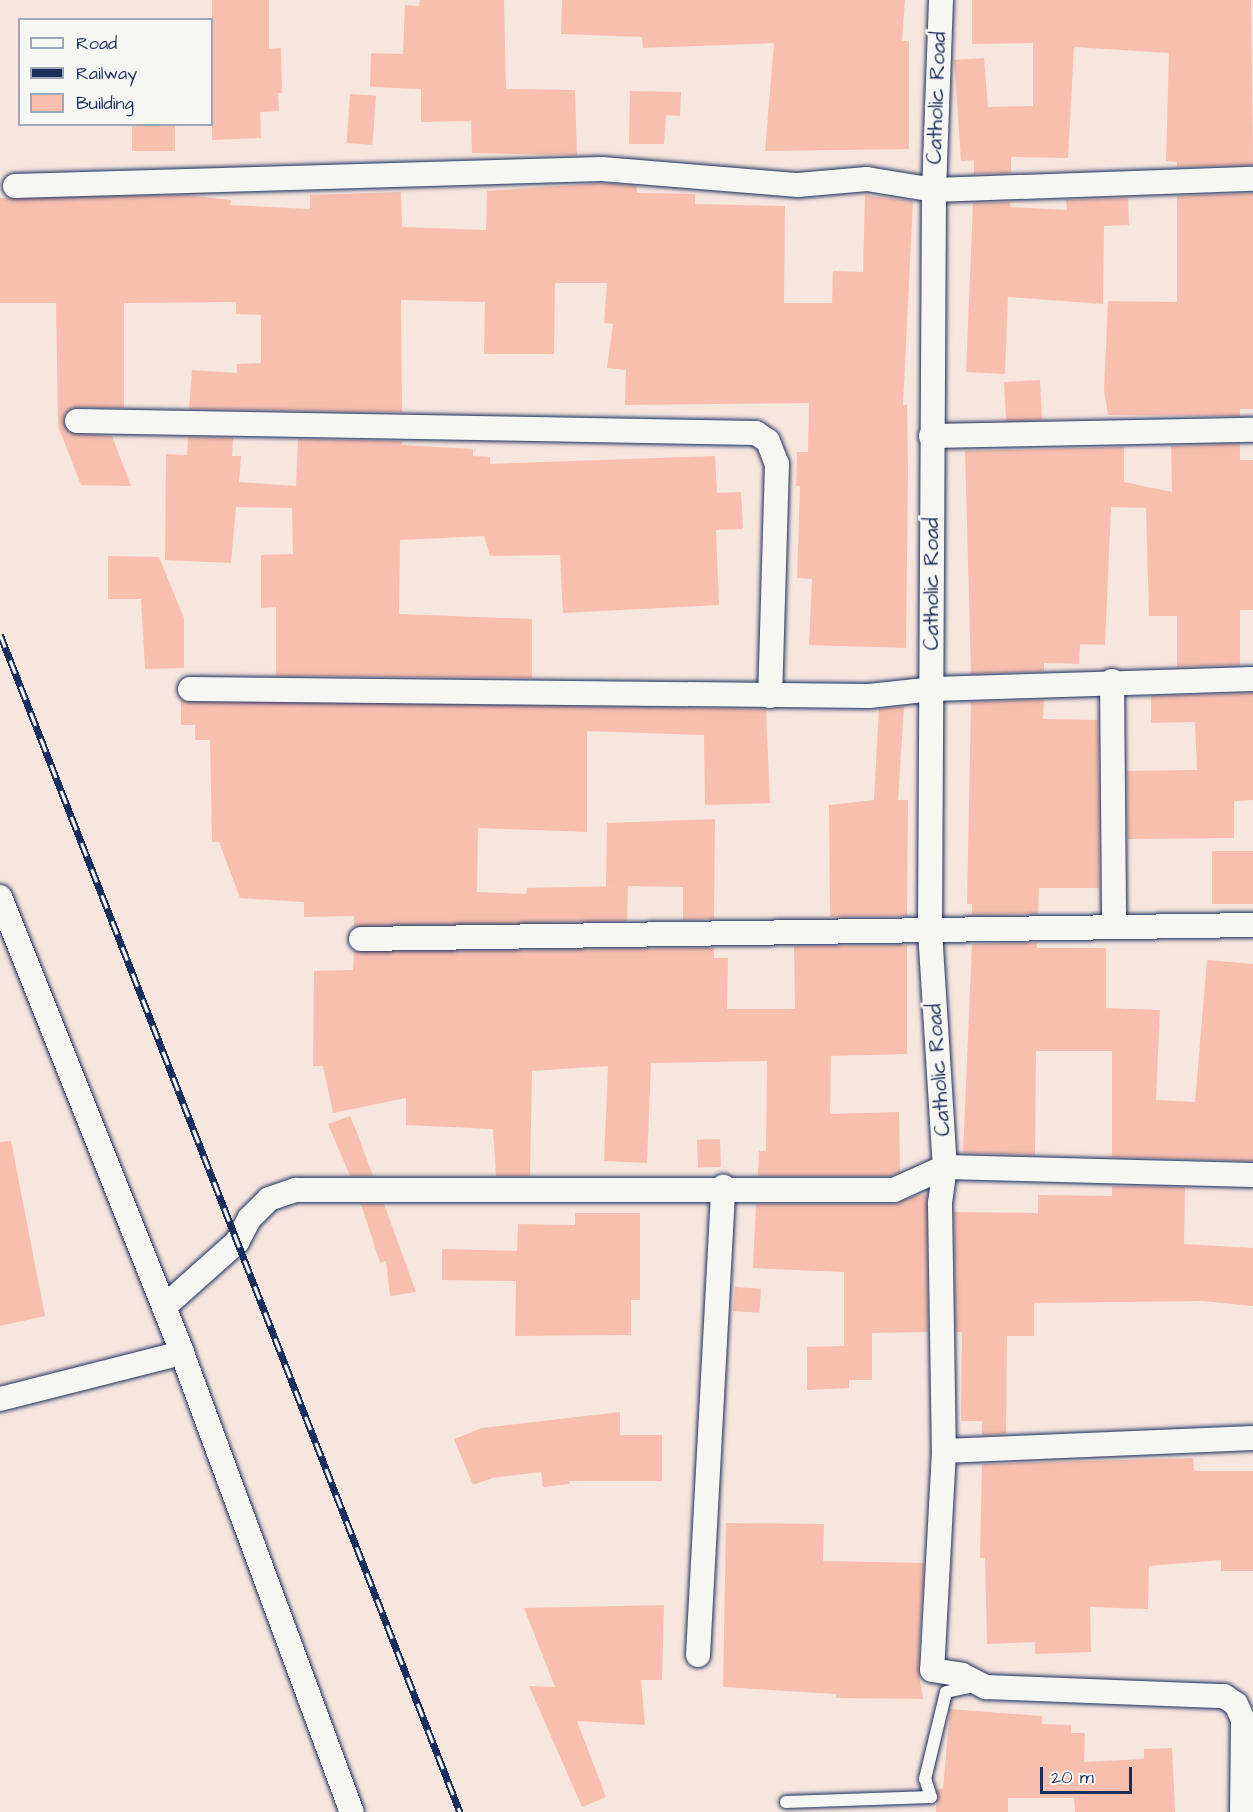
<!DOCTYPE html>
<html>
<head>
<meta charset="utf-8">
<style>
	body { margin:0 }
	#map { position:relative; width:1253px; height:1812px; overflow:hidden; background:#f7e6de; font-family:"Architects Daughter",sans-serif }
	div>[style] { position:absolute }
	[style*='--x'] { left:calc(var(--x)*1px); top:calc(var(--y)*1px); width:calc(var(--w)*1px); rotate:calc(var(--a)*1deg) }
	.building>* { inset:0; background:#f8bfaf; transform-origin:0 0 }
	.roads { filter:drop-shadow(0 0 2px #1b2f5e) drop-shadow(0 0 2px #1b2f5e) }
	.service>* { height:12px; margin:-6px; padding:0 6px; transform-origin:6px; border-radius:6px; background:#f6f6f2 }
	.minor>* { height:24px; margin:-12px; padding:0 12px; transform-origin:12px; border-radius:12px; background:#f6f6f2 }
	.rail>* { height:7px; margin-top:-3.5px; transform-origin:0; background:repeating-linear-gradient(90deg,#f6f6f2 0 14px,#1b2f5e 0 28px); box-sizing:border-box; border-block:2px solid #1b2f5e }
	span { translate:-50% -50%; white-space:nowrap; text-align:center; line-height:1.15; -webkit-text-stroke:5px #f6f6f2; paint-order:stroke }
	.street-label { font-size:21px; color:#1b2f5e }
	.legend { position:absolute; left:18px; top:18px; width:195px; height:108px; box-sizing:border-box; background:#f6f6f2; border:2px solid #9ea6b7; margin:0; padding:8px 10px; list-style:none; font-size:18px; color:#1b2f5e }
	.legend li { display:flex; align-items:center; gap:12px; height:30px }
	.legend b { width:30px; border:2px solid #9ea6b7 }
	.scale { position:absolute; left:1040px; top:1767px; width:92px; height:27px; box-sizing:border-box; border:3px solid #1b2f5e; border-top:0; padding-left:8px; font-size:18px; line-height:21px; white-space:nowrap; color:#1b2f5e; -webkit-text-stroke:4px #f6f6f2; paint-order:stroke }
</style>
</head>
<body>
<div id="map">
	<div class="building">
		<i style="clip-path:polygon(212px 0,269px 0,269px 49px,281px 48px,282px 93px,278px 93px,279px 111px,260px 112px,261px 138px,212px 140px)"></i>
		<i style="clip-path:polygon(420px 0,504px 0,506px 89px,575px 90px,577px 155px,472px 153px,471px 121px,421px 122px,421px 89px,370px 87px,371px 53px,403px 54px,405px 5px,419px 6px)"></i>
		<i style="clip-path:polygon(562px 0,905px 0,902px 41px,909px 41px,909px 149px,765px 151px,774px 43px,643px 48px,642px 37px,561px 34px)"></i>
		<i style="clip-path:polygon(972px 0,1251px 0,1253px 165px,1177px 167px,1177px 162px,1166px 161px,1169px 53px,1074px 47px,1068px 158px,1011px 157px,1011px 173px,974px 174px,974px 160px,961px 161px,954px 60px,984px 58px,988px 107px,1033px 106px,1033px 43px,972px 44px)"></i>
		<i style="clip-path:polygon(630px 91px,681px 92px,680px 116px,666px 115px,664px 144px,629px 144px)"></i>
		<i style="left:350px;top:94px;width:26px;height:49px;rotate:4deg"></i>
		<i style="left:132px;top:124px;width:43px;height:27px"></i>
		<i style="clip-path:polygon(602px 183px,637px 186px,637px 193px,695px 194px,695px 204px,785px 206px,784px 303px,832px 303px,833px 271px,863px 272px,865px 195px,913px 201px,903px 405px,907px 405px,908px 470px,906px 648px,809px 645px,812px 579px,797px 578px,800px 486px,796px 486px,797px 452px,808px 452px,809px 403px,625px 405px,626px 370px,607px 368px,613px 324px,604px 323px,607px 283px,555px 283px,554px 354px,484px 354px,485px 302px,401px 300px,402px 412px,189px 409px,192px 370px,237px 373px,237px 364px,261px 363px,261px 315px,236px 314px,236px 302px,124px 303px,124px 408px,77px 407px,65px 413px,63px 421px,70px 433px,112px 436px,131px 486px,81px 485px,58px 426px,56px 303px,0 303px,0 198px,186px 195px,231px 200px,230px 205px,310px 209px,310px 195px,401px 192px,402px 227px,486px 230px,487px 191px)"></i>
		<i style="clip-path:polygon(1253px 193px,1253px 409px,1240px 409px,1240px 416px,1108px 415px,1104px 390px,1108px 301px,1177px 302px,1177px 196px)"></i>
		<i style="clip-path:polygon(1128px 198px,1129px 225px,1104px 226px,1103px 304px,1008px 297px,1005px 374px,966px 372px,973px 203px,1010px 202px,1010px 207px,1067px 210px,1066px 200px)"></i>
		<i style="left:1040px;top:380px;width:40px;height:36px;rotate:87deg"></i>
		<i style="clip-path:polygon(188px 437px,233px 438px,232px 456px,241px 456px,239px 482px,296px 486px,298px 439px,402px 441px,402px 445px,473px 449px,473px 456px,490px 457px,490px 464px,715px 456px,717px 493px,741px 492px,743px 529px,716px 530px,719px 605px,563px 613px,560px 555px,490px 556px,484px 536px,400px 540px,399px 614px,532px 619px,532px 678px,276px 676px,276px 607px,261px 608px,261px 555px,293px 554px,292px 508px,236px 507px,231px 563px,165px 560px,166px 454px,187px 455px)"></i>
		<i style="clip-path:polygon(1240px 444px,1240px 460px,1253px 460px,1253px 610px,1240px 610px,1240px 665px,1177px 667px,1177px 616px,1149px 616px,1146px 508px,1111px 507px,1105px 645px,1080px 644px,1079px 664px,1044px 663px,1044px 671px,971px 674px,965px 451px,1124px 447px,1124px 482px,1172px 492px,1171px 446px)"></i>
		<i style="clip-path:polygon(108px 556px,159px 557px,184px 618px,184px 668px,145px 669px,141px 599px,108px 599px)"></i>
		<i style="clip-path:polygon(1253px 693px,1253px 800px,1234px 801px,1234px 838px,1128px 839px,1127px 771px,1197px 770px,1195px 722px,1151px 723px,1151px 696px)"></i>
		<i style="clip-path:polygon(181px 700px,766px 709px,770px 803px,705px 805px,704px 735px,587px 731px,587px 832px,478px 828px,477px 892px,526px 894px,527px 888px,618px 886px,606px 886px,607px 823px,715px 819px,714px 919px,683px 920px,683px 887px,628px 886px,627px 921px,354px 927px,354px 916px,304px 917px,304px 902px,240px 898px,219px 842px,212px 842px,210px 740px,195px 740px,195px 725px,181px 725px)"></i>
		<i style="clip-path:polygon(1044px 700px,1043px 719px,1098px 720px,1099px 888px,1039px 888px,1038px 914px,972px 915px,972px 904px,967px 904px,971px 702px)"></i>
		<i style="clip-path:polygon(898px 707px,904px 707px,898px 800px,908px 800px,907px 916px,830px 917px,829px 805px,874px 800px,879px 709px)"></i>
		<i style="left:1212px;top:851px;width:41px;height:53px"></i>
		<i style="clip-path:polygon(1037px 943px,1037px 948px,1106px 948px,1106px 1008px,1160px 1010px,1156px 1100px,1195px 1102px,1207px 960px,1253px 964px,1253px 1161px,1112px 1157px,1112px 1051px,1036px 1051px,1035px 1155px,963px 1153px,972px 944px)"></i>
		<i style="clip-path:polygon(907px 945px,907px 1054px,831px 1056px,830px 1114px,899px 1112px,900px 1172px,891px 1176px,758px 1176px,759px 1151px,766px 1151px,767px 1061px,651px 1063px,647px 1163px,604px 1161px,608px 1066px,532px 1071px,530px 1176px,496px 1176px,493px 1129px,406px 1125px,406px 1098px,333px 1113px,323px 1066px,313px 1066px,314px 971px,353px 970px,354px 951px,714px 948px,714px 958px,728px 958px,727px 1009px,795px 1009px,794px 946px)"></i>
		<i style="clip-path:polygon(350px 1116px,357px 1133px,373px 1176px,350px 1176px,328px 1124px)"></i>
		<i style="left:720px;top:1139px;width:28px;height:23px;rotate:88deg"></i>
		<i style="clip-path:polygon(11px 1141px,45px 1316px,0 1326px,0 1142px)"></i>
		<i style="clip-path:polygon(1112px 1186px,1185px 1187px,1184px 1244px,1253px 1248px,1253px 1306px,1202px 1301px,1034px 1303px,1034px 1336px,1007px 1336px,1006px 1434px,982px 1435px,982px 1421px,961px 1421px,962px 1332px,956px 1332px,954px 1212px,1038px 1213px,1038px 1195px,1112px 1196px)"></i>
		<i style="clip-path:polygon(918px 1195px,927px 1195px,928px 1332px,872px 1333px,872px 1380px,849px 1380px,849px 1388px,807px 1390px,807px 1347px,844px 1346px,844px 1272px,753px 1268px,756px 1204px,894px 1204px)"></i>
		<i style="clip-path:polygon(361px 1204px,384px 1204px,416px 1292px,390px 1296px,386px 1261px,380px 1263px)"></i>
		<i style="clip-path:polygon(575px 1213px,640px 1213px,640px 1300px,631px 1300px,631px 1335px,515px 1336px,516px 1281px,442px 1280px,442px 1249px,517px 1251px,518px 1224px,575px 1225px)"></i>
		<i style="left:735px;top:1287px;width:26px;height:24px;rotate:4deg"></i>
		<i style="clip-path:polygon(620px 1412px,620px 1435px,662px 1435px,662px 1481px,569px 1481px,570px 1484px,543px 1487px,541px 1472px,492px 1478px,473px 1485px,454px 1439px,482px 1428px)"></i>
		<i style="clip-path:polygon(1193px 1458px,1194px 1471px,1253px 1471px,1253px 1571px,1221px 1571px,1221px 1560px,1149px 1566px,1148px 1609px,1090px 1607px,1091px 1652px,1035px 1654px,1035px 1642px,987px 1644px,985px 1558px,980px 1558px,982px 1464px)"></i>
		<i style="clip-path:polygon(726px 1523px,824px 1524px,823px 1561px,924px 1563px,918px 1669px,923px 1699px,836px 1698px,836px 1694px,723px 1687px)"></i>
		<i style="clip-path:polygon(664px 1605px,662px 1680px,641px 1680px,645px 1725px,577px 1721px,606px 1797px,582px 1807px,529px 1686px,555px 1687px,524px 1608px)"></i>
		<i style="clip-path:polygon(950px 1709px,1042px 1716px,1042px 1724px,1071px 1725px,1071px 1733px,1085px 1733px,1084px 1762px,1144px 1759px,1144px 1749px,1172px 1748px,1175px 1812px,1075px 1812px,1074px 1798px,1008px 1798px,1008px 1812px,936px 1812px,937px 1789px,943px 1789px)"></i>
	</div>
	<div class="roads">
		<div class="service">
			<i style="--x:786;--y:1802;--w:145;--a:-2"></i>
			<i style="--x:931;--y:1797;--w:19;--a:-108"></i>
			<i style="--x:925;--y:1779;--w:89;--a:-76.4"></i>
			<i style="--x:946;--y:1692;--w:33;--a:-12"></i>
		</div>
		<div class="minor">
			<i style="--x:941;--y:0;--w:190;--a:92.1"></i>
			<i style="--x:934;--y:190;--w:741;--a:90.31"></i>
			<i style="--x:930;--y:931;--w:236;--a:86.4"></i>
			<i style="--x:945;--y:1167;--w:37;--a:98"></i>
			<i style="--x:940;--y:1204;--w:247;--a:89.1"></i>
			<i style="--x:944;--y:1451;--w:219;--a:93.1"></i>
			<i style="--x:932;--y:1670;--w:30;--a:9"></i>
			<i style="--x:962;--y:1675;--w:27;--a:27"></i>
			<i style="--x:986;--y:1687;--w:238;--a:2.2"></i>
			<i style="--x:1224;--y:1696;--w:14;--a:34"></i>
			<i style="--x:1236;--y:1704;--w:17;--a:66"></i>
			<i style="--x:1243;--y:1720;--w:92;--a:90.6"></i>
			<i style="--x:15;--y:186;--w:587;--a:-1.66"></i>
			<i style="--x:602;--y:169;--w:197;--a:4.7"></i>
			<i style="--x:798;--y:185;--w:69;--a:-5"></i>
			<i style="--x:867;--y:179;--w:68;--a:9.3"></i>
			<i style="--x:934;--y:190;--w:319;--a:-2"></i>
			<i style="--x:77;--y:421;--w:679;--a:1.01"></i>
			<i style="--x:756;--y:433;--w:14;--a:34"></i>
			<i style="--x:768;--y:441;--w:25;--a:69"></i>
			<i style="--x:777;--y:464;--w:232;--a:91.7"></i>
			<i style="--x:931;--y:436;--w:322;--a:-1.1"></i>
			<i style="--x:1112;--y:681;--w:246;--a:89.5"></i>
			<i style="--x:190;--y:689;--w:679;--a:0.59"></i>
			<i style="--x:869;--y:696;--w:64;--a:-6.2"></i>
			<i style="--x:933;--y:689;--w:320;--a:-1.8"></i>
			<i style="--x:0;--y:897;--w:491;--a:68.2"></i>
			<i style="--x:182;--y:1353;--w:489;--a:69.7"></i>
			<i style="--x:361;--y:939;--w:892;--a:-0.9"></i>
			<i style="--x:164;--y:1307;--w:98;--a:-41.7"></i>
			<i style="--x:237;--y:1242;--w:27;--a:-62"></i>
			<i style="--x:250;--y:1218;--w:27;--a:-45"></i>
			<i style="--x:269;--y:1199;--w:28;--a:-19"></i>
			<i style="--x:295;--y:1190;--w:599;--a:0"></i>
			<i style="--x:894;--y:1190;--w:56;--a:-24.3"></i>
			<i style="--x:945;--y:1167;--w:308;--a:1.5"></i>
			<i style="--x:0;--y:1399;--w:188;--a:-14.2"></i>
			<i style="--x:944;--y:1451;--w:309;--a:-2.4"></i>
			<i style="--x:698;--y:1655;--w:469;--a:-86.9"></i>
		</div>
	</div>
	<div class="rail">
		<i style="--x:0;--y:634;--w:1265;--a:68.67"></i>
	</div>
	<div class="street-label">
		<span style="left:937px;top:98px;rotate:-88deg">Catholic Road</span>
		<span style="left:932px;top:584px;rotate:-90deg">Catholic Road</span>
		<span style="left:939px;top:1070px;rotate:-94deg">Catholic Road</span>
	</div>
	<ul class="legend">
	<li><b style="height:8px;background:#f6f6f2"></b>Road</li>
	<li><b style="height:8px;background:#1b2f5e"></b>Railway</li>
	<li><b style="height:16px;background:#f8bfaf"></b>Building</li>
	</ul>
	<div class="scale">20 m</div>
</div>
</body>
</html>
